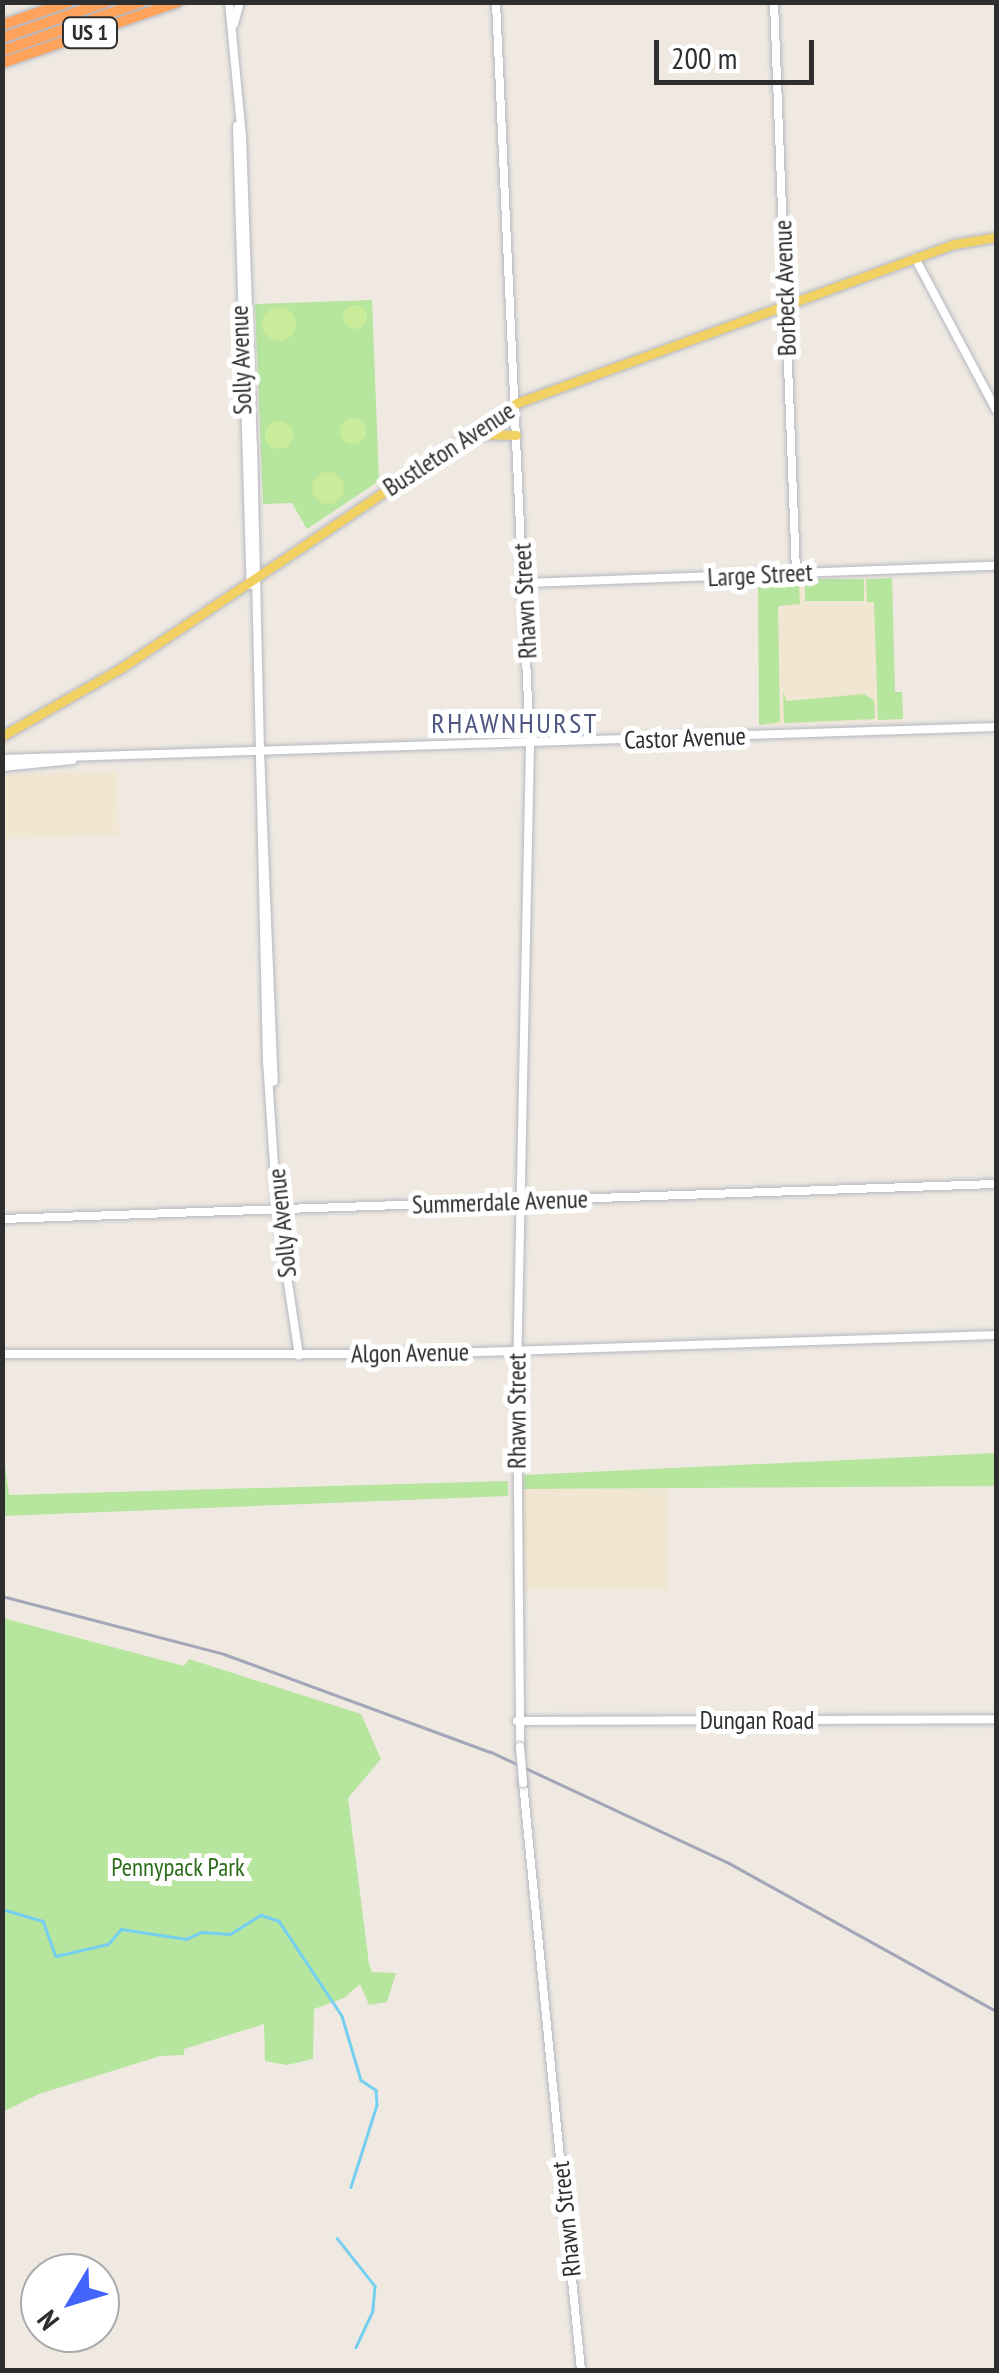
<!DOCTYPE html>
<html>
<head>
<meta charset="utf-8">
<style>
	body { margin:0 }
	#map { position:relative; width:999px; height:2373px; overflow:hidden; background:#efe9e1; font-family:"PT Sans Narrow",sans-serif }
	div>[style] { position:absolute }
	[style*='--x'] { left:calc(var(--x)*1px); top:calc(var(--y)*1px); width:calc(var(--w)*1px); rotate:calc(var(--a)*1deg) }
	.education>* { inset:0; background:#f0e6d1; transform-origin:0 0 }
	.green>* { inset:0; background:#b6e59e; transform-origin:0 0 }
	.pitch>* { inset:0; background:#c9ec9a }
	.round { border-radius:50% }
	.stream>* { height:2.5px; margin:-1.25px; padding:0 1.25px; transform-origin:1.25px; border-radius:1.25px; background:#75cff0 }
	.roads { filter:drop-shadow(0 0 2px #b4b7c1) drop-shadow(0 0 2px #b4b7c1) }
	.secondary>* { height:8px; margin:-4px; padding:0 4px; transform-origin:4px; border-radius:4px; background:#fff }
	.primary>* { height:9px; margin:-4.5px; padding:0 4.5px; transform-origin:4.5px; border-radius:4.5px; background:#f2d163 }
	.highway>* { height:10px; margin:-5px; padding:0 5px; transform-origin:5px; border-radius:5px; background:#ffa35c }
	.rail>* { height:2.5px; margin:-1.25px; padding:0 1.25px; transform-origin:1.25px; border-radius:1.25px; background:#a3a6b8 }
	.bridges { filter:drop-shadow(0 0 2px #b4b7c1) drop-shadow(0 0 2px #b4b7c1) }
	.secondary-bridge>* { height:8px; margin:-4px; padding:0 4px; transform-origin:4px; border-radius:4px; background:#fff }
	span { translate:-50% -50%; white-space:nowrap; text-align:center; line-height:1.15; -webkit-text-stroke:10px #fff; paint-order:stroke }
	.shield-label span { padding:2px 8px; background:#fff; border:2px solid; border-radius:8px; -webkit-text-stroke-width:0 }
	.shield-label { font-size:22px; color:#2e2e2e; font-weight:700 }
	.street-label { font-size:25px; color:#2e2e2e }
	.park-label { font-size:25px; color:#2c6e1b }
	.neighbourhood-label { font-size:28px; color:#4d5680; letter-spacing:2.5px }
	.frame { position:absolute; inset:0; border:5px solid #2e2e2e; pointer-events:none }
	.north { position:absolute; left:20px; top:2253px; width:100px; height:100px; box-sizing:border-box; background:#fff; border:2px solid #ababab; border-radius:50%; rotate:232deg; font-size:28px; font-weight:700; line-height:40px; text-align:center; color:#2e2e2e }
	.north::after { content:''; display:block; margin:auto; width:35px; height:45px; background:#4264fb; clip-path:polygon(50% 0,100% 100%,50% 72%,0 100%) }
	.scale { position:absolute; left:654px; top:40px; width:160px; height:45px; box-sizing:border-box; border:5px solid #2e2e2e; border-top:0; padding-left:12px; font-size:30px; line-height:35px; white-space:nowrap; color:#2e2e2e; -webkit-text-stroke:8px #fff; paint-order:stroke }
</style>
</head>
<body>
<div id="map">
	<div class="education">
		<i style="clip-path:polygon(892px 578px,895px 692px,902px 692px,903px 719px,759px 725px,758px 583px)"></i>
		<i style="left:117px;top:771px;width:64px;height:114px;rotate:88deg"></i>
		<i style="left:523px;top:1489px;width:145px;height:101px"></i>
	</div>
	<div class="green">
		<i style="clip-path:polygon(372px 300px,379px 481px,307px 529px,292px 503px,263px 504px,255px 304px)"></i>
		<i style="clip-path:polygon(892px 578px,895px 692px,902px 692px,903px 719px,878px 720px,874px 602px,867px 602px,866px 579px)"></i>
		<i style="left:864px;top:579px;width:22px;height:59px;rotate:90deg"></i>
		<i style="clip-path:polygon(799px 582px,800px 604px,778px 606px,780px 722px,759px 725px,758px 583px)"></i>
		<i style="clip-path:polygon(783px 692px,787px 701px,864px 694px,874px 700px,875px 719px,784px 723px)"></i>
		<i style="clip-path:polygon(2px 1442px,9px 1495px,508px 1481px,508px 1496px,3px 1516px)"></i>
		<i style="clip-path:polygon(996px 1453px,996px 1486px,523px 1489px,524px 1475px)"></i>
		<i style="clip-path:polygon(3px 1618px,184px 1666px,189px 1659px,361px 1714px,381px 1759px,348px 1798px,369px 1964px,372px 1972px,396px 1973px,387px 2002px,369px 2005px,360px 1984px,344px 1998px,314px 2009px,313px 2059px,287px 2065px,265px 2061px,264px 2024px,184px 2049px,184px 2055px,160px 2056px,39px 2094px,3px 2112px)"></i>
	</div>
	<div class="pitch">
		<i class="round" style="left:343px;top:305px;width:24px;height:24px"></i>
		<i class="round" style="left:262px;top:307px;width:34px;height:34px"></i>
		<i class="round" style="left:340px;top:418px;width:26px;height:26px"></i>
		<i class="round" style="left:265px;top:421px;width:28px;height:28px"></i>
		<i class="round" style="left:312px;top:472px;width:32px;height:32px"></i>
	</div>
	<div class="stream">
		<i style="--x:2;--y:1909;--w:43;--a:16.3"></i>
		<i style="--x:43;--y:1921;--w:37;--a:70"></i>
		<i style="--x:56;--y:1956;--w:53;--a:-13"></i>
		<i style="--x:108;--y:1944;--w:20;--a:-49"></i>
		<i style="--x:121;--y:1929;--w:66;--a:8.7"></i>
		<i style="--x:186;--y:1939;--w:17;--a:-25"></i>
		<i style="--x:201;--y:1932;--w:29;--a:4"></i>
		<i style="--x:230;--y:1934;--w:36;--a:-32"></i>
		<i style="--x:261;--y:1915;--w:19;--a:18"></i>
		<i style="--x:279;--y:1921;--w:114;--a:56.4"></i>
		<i style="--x:342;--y:2016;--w:67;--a:73.5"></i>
		<i style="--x:361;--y:2080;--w:18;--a:34"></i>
		<i style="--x:376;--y:2090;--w:15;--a:86"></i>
		<i style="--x:377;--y:2105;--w:86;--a:107.6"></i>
		<i style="--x:337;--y:2238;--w:61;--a:51.6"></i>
		<i style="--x:375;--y:2286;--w:25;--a:95"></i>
		<i style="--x:373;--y:2311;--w:40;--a:115"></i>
	</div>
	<div class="roads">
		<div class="secondary">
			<i style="--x:229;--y:2;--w:135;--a:84.5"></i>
			<i style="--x:242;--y:136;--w:308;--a:88"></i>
			<i style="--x:253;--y:444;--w:616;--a:88.7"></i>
			<i style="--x:267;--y:1060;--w:150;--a:86.2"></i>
			<i style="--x:277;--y:1210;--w:147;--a:81.4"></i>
			<i style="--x:496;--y:2;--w:743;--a:87.38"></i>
			<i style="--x:530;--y:744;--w:632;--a:91.18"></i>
			<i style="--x:517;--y:1376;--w:371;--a:89.5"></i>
			<i style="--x:774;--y:2;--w:571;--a:87.79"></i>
			<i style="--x:234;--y:24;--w:23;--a:-75"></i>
			<i style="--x:237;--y:126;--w:459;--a:88.3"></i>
			<i style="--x:915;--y:258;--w:172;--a:61.9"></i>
			<i style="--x:524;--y:583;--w:472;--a:-2.1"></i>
			<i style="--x:260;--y:754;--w:328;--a:87.6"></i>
			<i style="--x:2;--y:759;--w:995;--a:-1.84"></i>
			<i style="--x:2;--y:767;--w:71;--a:-5.6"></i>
			<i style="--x:2;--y:1219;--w:995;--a:-2.02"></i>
			<i style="--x:2;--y:1354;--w:415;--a:0"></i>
			<i style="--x:417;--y:1354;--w:579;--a:-1.88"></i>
			<i style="--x:517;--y:1721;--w:479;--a:-0.2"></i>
			<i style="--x:523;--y:1783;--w:590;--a:84.36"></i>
		</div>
		<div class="primary">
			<i style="--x:472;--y:434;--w:44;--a:1.3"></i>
			<i style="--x:2;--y:736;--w:137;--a:-29.7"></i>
			<i style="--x:121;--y:668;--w:476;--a:-33.8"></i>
			<i style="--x:517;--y:403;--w:466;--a:-20"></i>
			<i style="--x:955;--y:244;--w:42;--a:-9.7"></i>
		</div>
		<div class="highway">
			<i style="--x:2;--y:25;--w:71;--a:-18.9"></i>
			<i style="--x:2;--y:38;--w:110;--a:-19.1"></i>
			<i style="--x:2;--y:51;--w:148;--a:-19.3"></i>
			<i style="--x:2;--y:63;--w:186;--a:-19.1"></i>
		</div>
	</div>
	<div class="rail">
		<i style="--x:2;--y:1596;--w:229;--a:14.6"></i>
		<i style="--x:224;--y:1654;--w:284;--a:20.2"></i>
		<i style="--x:491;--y:1752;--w:263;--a:25"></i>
		<i style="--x:729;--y:1863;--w:305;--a:29"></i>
	</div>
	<div class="bridges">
		<div class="secondary-bridge">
			<i style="--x:520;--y:1747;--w:36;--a:85"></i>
		</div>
	</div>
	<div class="shield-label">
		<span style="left:90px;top:33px">US 1</span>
	</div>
	<div class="street-label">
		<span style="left:785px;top:288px;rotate:-92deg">Borbeck Avenue</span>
		<span style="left:241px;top:360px;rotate:-92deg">Solly Avenue</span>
		<span style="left:449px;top:449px;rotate:-33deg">Bustleton Avenue</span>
		<span style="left:760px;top:575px;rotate:-3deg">Large Street</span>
		<span style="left:525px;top:601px;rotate:-93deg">Rhawn Street</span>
		<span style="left:685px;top:738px;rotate:-2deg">Castor Avenue</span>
		<span style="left:500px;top:1202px;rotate:-2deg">Summerdale Avenue</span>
		<span style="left:282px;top:1223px;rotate:-96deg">Solly Avenue</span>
		<span style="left:410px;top:1353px;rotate:-1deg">Algon Avenue</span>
		<span style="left:517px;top:1411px;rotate:-90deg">Rhawn Street</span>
		<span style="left:757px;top:1720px">Dungan Road</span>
		<span style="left:566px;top:2219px;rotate:-96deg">Rhawn Street</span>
	</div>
	<div class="park-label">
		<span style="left:178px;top:1867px">Pennypack Park</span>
	</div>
	<div class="neighbourhood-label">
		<span style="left:515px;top:723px">RHAWNHURST</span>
	</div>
	<div class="frame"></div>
	<div class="north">N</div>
	<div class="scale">200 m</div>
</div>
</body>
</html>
